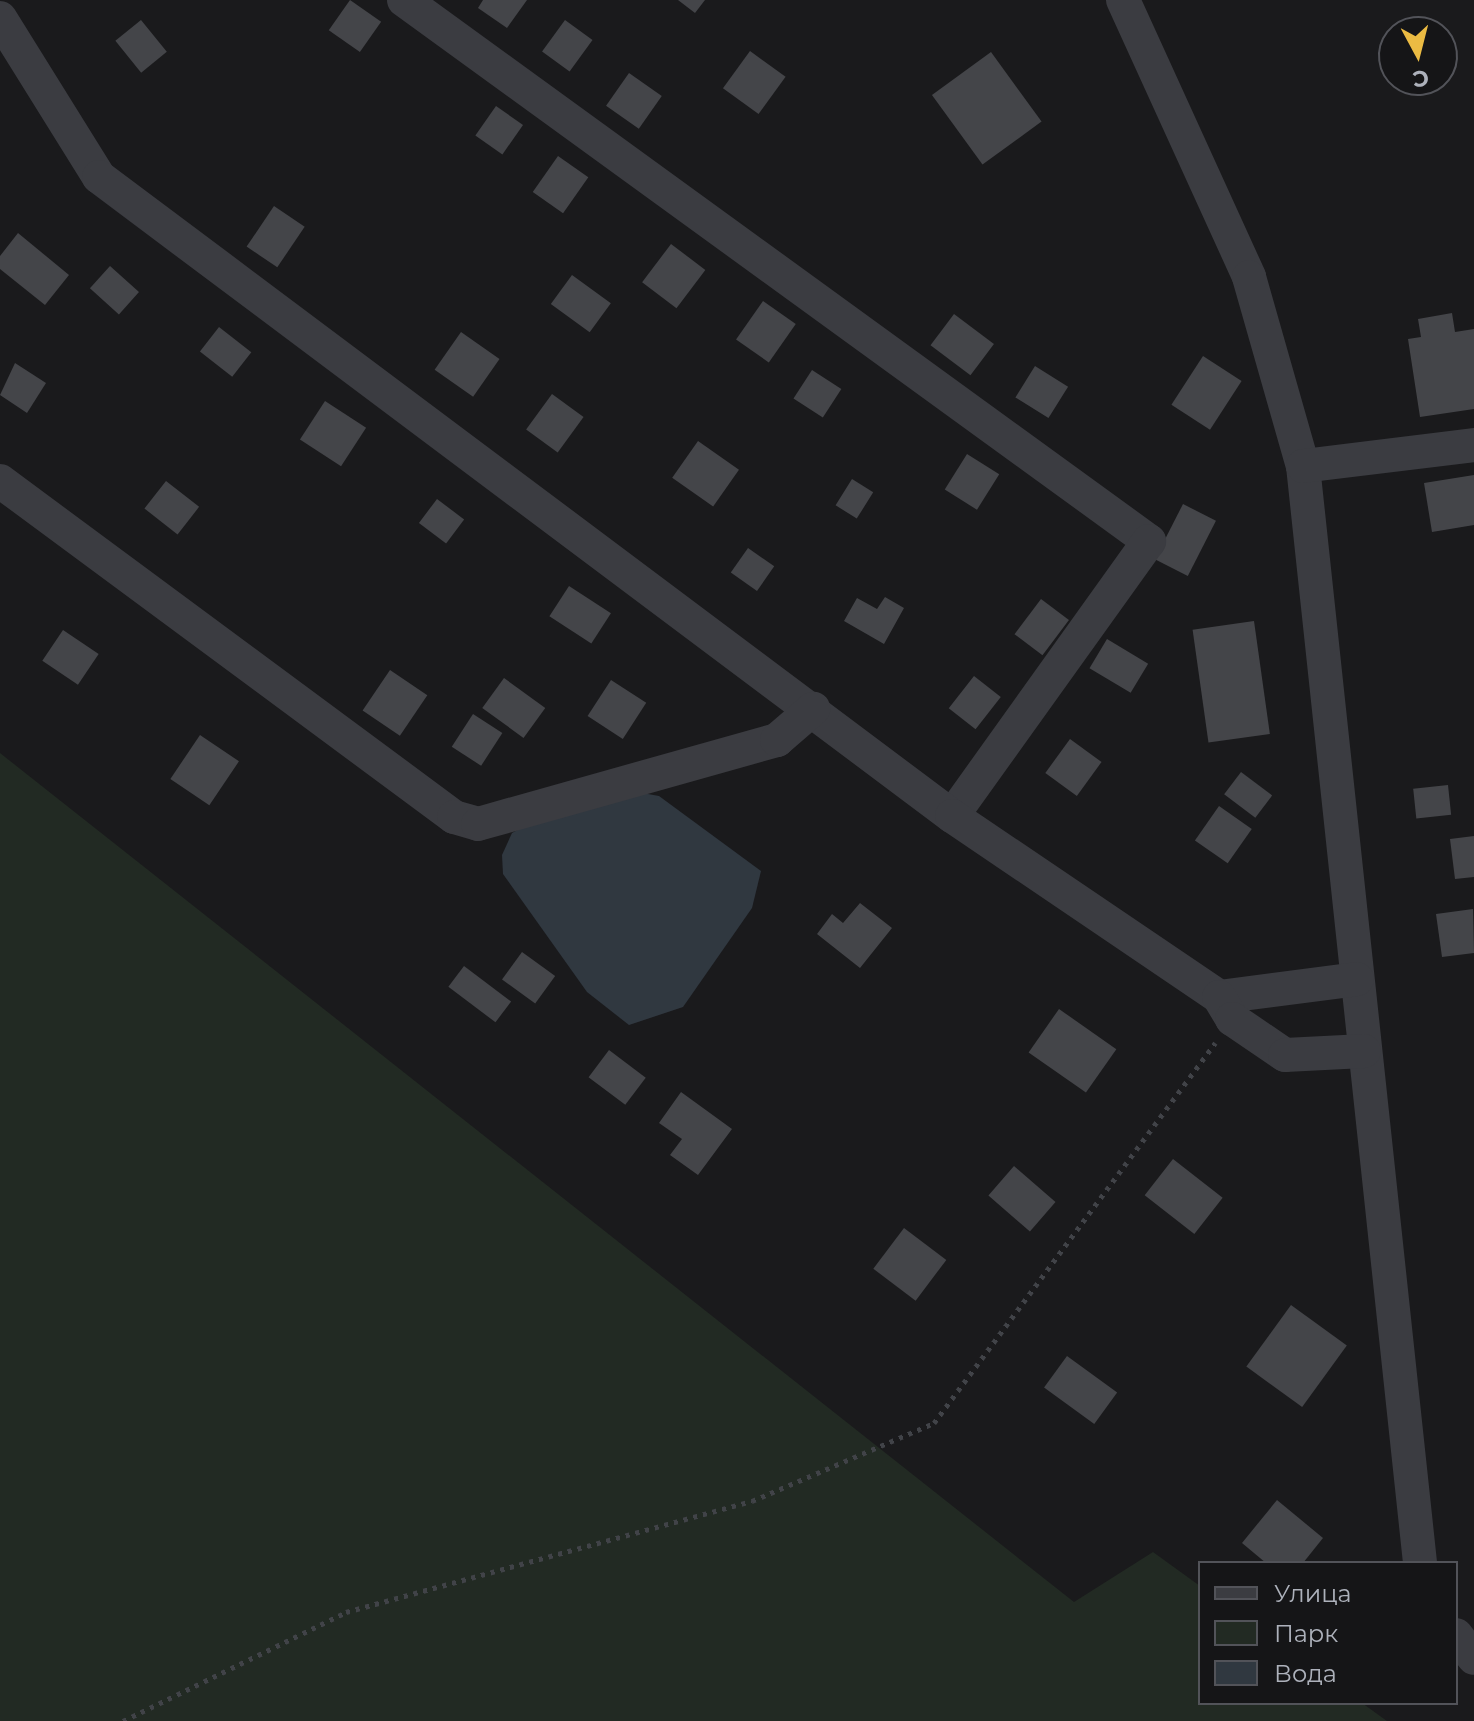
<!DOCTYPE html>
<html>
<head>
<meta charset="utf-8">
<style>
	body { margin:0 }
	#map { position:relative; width:1474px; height:1721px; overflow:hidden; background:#1a1a1c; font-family:Montserrat,sans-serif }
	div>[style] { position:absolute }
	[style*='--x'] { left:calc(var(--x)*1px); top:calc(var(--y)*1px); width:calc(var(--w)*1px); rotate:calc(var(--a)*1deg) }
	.green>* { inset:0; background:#222a23 }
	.water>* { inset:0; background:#303840 }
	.building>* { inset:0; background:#444549; transform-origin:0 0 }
	.path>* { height:5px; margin-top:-2.5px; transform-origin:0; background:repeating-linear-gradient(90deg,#414348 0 4px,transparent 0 10px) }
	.minor>* { height:34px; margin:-17px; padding:0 17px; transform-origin:17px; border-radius:17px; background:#3b3c41 }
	span { translate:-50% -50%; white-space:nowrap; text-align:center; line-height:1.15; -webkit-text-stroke:8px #151517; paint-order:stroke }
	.legend { position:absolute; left:1198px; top:1561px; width:260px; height:144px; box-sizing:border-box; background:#151517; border:2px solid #525359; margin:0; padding:10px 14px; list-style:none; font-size:24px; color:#adb1bb }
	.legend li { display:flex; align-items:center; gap:16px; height:40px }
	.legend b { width:40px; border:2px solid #525359 }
	.north { position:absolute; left:1378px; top:16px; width:80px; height:80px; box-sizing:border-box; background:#151517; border:2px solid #525359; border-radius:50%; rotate:173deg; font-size:22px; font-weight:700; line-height:32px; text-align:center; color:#adb1bb }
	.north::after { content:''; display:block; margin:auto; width:28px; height:36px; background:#ebbb43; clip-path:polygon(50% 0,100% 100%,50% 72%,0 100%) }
</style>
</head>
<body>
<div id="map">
	<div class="green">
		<i style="clip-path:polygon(0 753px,1074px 1602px,1153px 1552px,1200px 1586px,1200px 1703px,1362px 1703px,1387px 1721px,0 1721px)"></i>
	</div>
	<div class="water">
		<i style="clip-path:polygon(637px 792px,659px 796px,761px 871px,752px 908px,683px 1007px,629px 1025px,587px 992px,503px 874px,502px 855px,512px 833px,541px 817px)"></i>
	</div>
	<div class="building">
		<i style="left:350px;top:0;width:38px;height:37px;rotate:35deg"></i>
		<i style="clip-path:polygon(483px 0,527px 0,507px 28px,478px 8px)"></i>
		<i style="clip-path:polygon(678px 0,705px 0,695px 13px)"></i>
		<i style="left:141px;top:20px;width:41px;height:33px;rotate:51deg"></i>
		<i style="left:565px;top:20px;width:34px;height:39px;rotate:36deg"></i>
		<i style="left:750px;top:51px;width:44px;height:46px;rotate:36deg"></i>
		<i style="left:991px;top:52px;width:86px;height:73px;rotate:54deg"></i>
		<i style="left:629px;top:73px;width:40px;height:40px;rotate:35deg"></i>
		<i style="left:496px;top:106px;width:33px;height:36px;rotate:35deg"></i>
		<i style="left:558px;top:156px;width:37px;height:44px;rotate:35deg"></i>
		<i style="left:274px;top:206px;width:37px;height:49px;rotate:34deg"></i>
		<i style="clip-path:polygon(18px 233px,69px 275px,45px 305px,0 269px,0 256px)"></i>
		<i style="left:671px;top:244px;width:43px;height:48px;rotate:37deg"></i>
		<i style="left:110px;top:266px;width:39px;height:30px;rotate:42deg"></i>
		<i style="left:572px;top:275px;width:48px;height:36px;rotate:36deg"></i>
		<i style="left:763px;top:301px;width:40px;height:47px;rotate:35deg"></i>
		<i style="clip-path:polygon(1452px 313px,1455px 332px,1474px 329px,1474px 409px,1420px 417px,1408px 339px,1421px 337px,1418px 319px)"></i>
		<i style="left:954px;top:314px;width:50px;height:39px;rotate:37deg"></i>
		<i style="left:219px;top:327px;width:41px;height:31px;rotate:38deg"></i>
		<i style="left:461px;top:332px;width:47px;height:46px;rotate:35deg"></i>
		<i style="left:1203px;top:356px;width:46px;height:58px;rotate:33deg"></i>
		<i style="clip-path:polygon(15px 363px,46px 383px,27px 413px,0 395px)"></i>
		<i style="left:1035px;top:366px;width:39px;height:37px;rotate:32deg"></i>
		<i style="left:812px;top:370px;width:35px;height:34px;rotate:33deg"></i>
		<i style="left:552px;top:394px;width:39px;height:44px;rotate:36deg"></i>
		<i style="left:325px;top:401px;width:49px;height:46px;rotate:33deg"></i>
		<i style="left:698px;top:441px;width:50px;height:45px;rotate:35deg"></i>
		<i style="left:967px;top:454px;width:38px;height:42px;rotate:32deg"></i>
		<i style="clip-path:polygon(1474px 475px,1474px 525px,1432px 532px,1424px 483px)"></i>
		<i style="left:852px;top:479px;width:25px;height:31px;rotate:32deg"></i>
		<i style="left:166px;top:481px;width:42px;height:35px;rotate:38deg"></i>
		<i style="left:437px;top:499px;width:34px;height:30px;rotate:37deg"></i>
		<i style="left:1183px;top:504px;width:37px;height:62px;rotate:27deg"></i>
		<i style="left:748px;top:548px;width:32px;height:30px;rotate:35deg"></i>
		<i style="left:569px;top:586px;width:50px;height:36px;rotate:33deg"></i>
		<i style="clip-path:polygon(885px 597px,904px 608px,884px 644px,844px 621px,857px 598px,877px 609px)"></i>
		<i style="left:1041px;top:599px;width:35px;height:44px;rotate:37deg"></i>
		<i style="left:1254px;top:621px;width:114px;height:62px;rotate:82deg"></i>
		<i style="left:63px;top:630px;width:43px;height:37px;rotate:34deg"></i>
		<i style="left:1107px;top:639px;width:48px;height:34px;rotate:31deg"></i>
		<i style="left:390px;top:670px;width:45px;height:49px;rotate:34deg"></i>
		<i style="left:974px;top:676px;width:34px;height:41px;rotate:38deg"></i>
		<i style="left:504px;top:678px;width:51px;height:37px;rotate:36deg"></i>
		<i style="left:611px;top:680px;width:42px;height:43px;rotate:33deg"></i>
		<i style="left:473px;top:714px;width:35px;height:39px;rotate:33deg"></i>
		<i style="left:200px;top:735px;width:47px;height:53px;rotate:34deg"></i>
		<i style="left:1070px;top:739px;width:39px;height:42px;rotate:36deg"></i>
		<i style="left:1241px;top:772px;width:39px;height:28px;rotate:37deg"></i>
		<i style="left:1448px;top:785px;width:30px;height:35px;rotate:84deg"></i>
		<i style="left:1219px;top:806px;width:40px;height:42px;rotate:35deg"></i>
		<i style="clip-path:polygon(1474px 836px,1474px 877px,1455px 879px,1450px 839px)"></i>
		<i style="clip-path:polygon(860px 903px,892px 928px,860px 968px,817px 934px,832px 914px,843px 923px)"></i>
		<i style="clip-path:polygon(1473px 909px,1474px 953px,1442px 957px,1436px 914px)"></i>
		<i style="left:522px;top:952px;width:41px;height:34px;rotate:36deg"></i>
		<i style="left:464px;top:966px;width:59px;height:26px;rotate:37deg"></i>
		<i style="left:1059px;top:1009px;width:70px;height:53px;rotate:35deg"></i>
		<i style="left:609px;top:1050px;width:46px;height:34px;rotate:37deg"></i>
		<i style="clip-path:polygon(681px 1092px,732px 1129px,698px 1175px,670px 1155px,682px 1139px,659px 1123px)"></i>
		<i style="left:1173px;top:1159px;width:63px;height:46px;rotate:38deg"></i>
		<i style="left:1014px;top:1166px;width:55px;height:39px;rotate:41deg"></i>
		<i style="left:904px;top:1228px;width:53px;height:51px;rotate:37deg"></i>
		<i style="left:1291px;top:1305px;width:69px;height:76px;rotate:36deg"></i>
		<i style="left:1067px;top:1356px;width:62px;height:39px;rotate:36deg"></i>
		<i style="clip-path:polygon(1277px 1500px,1323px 1538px,1303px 1563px,1266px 1563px,1242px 1543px)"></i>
	</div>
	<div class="path">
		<i style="--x:123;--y:1721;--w:248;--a:-26"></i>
		<i style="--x:346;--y:1612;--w:421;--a:-15.3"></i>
		<i style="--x:752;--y:1501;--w:198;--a:-23.2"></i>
		<i style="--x:934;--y:1423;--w:473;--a:-53.5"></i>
	</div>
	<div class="minor">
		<i style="--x:404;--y:0;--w:921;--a:35.99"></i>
		<i style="--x:1149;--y:541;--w:338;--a:125.6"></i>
		<i style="--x:1123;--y:0;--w:304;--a:65.5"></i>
		<i style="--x:1249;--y:277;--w:197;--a:74.1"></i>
		<i style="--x:1303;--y:466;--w:1103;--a:83.91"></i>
		<i style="--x:0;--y:18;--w:187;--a:58.1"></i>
		<i style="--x:99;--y:177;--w:1066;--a:36.84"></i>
		<i style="--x:952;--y:816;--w:323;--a:34.1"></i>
		<i style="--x:1219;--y:997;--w:139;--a:-7.4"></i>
		<i style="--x:1303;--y:466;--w:172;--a:-7"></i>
		<i style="--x:0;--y:481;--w:565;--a:36.5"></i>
		<i style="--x:454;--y:817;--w:25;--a:16"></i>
		<i style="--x:478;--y:824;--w:311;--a:-15.7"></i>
		<i style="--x:777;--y:740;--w:48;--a:-40.7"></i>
		<i style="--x:1219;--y:997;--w:26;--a:59"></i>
		<i style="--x:1232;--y:1019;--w:64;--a:34.2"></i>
		<i style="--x:1285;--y:1055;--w:79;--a:-2.9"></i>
		<i style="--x:1456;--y:1635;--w:29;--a:52"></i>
	</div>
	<ul class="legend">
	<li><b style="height:10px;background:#3b3c41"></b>Улица</li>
	<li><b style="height:22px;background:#222a23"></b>Парк</li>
	<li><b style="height:22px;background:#303840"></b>Вода</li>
	</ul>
	<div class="north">С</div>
</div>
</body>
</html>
